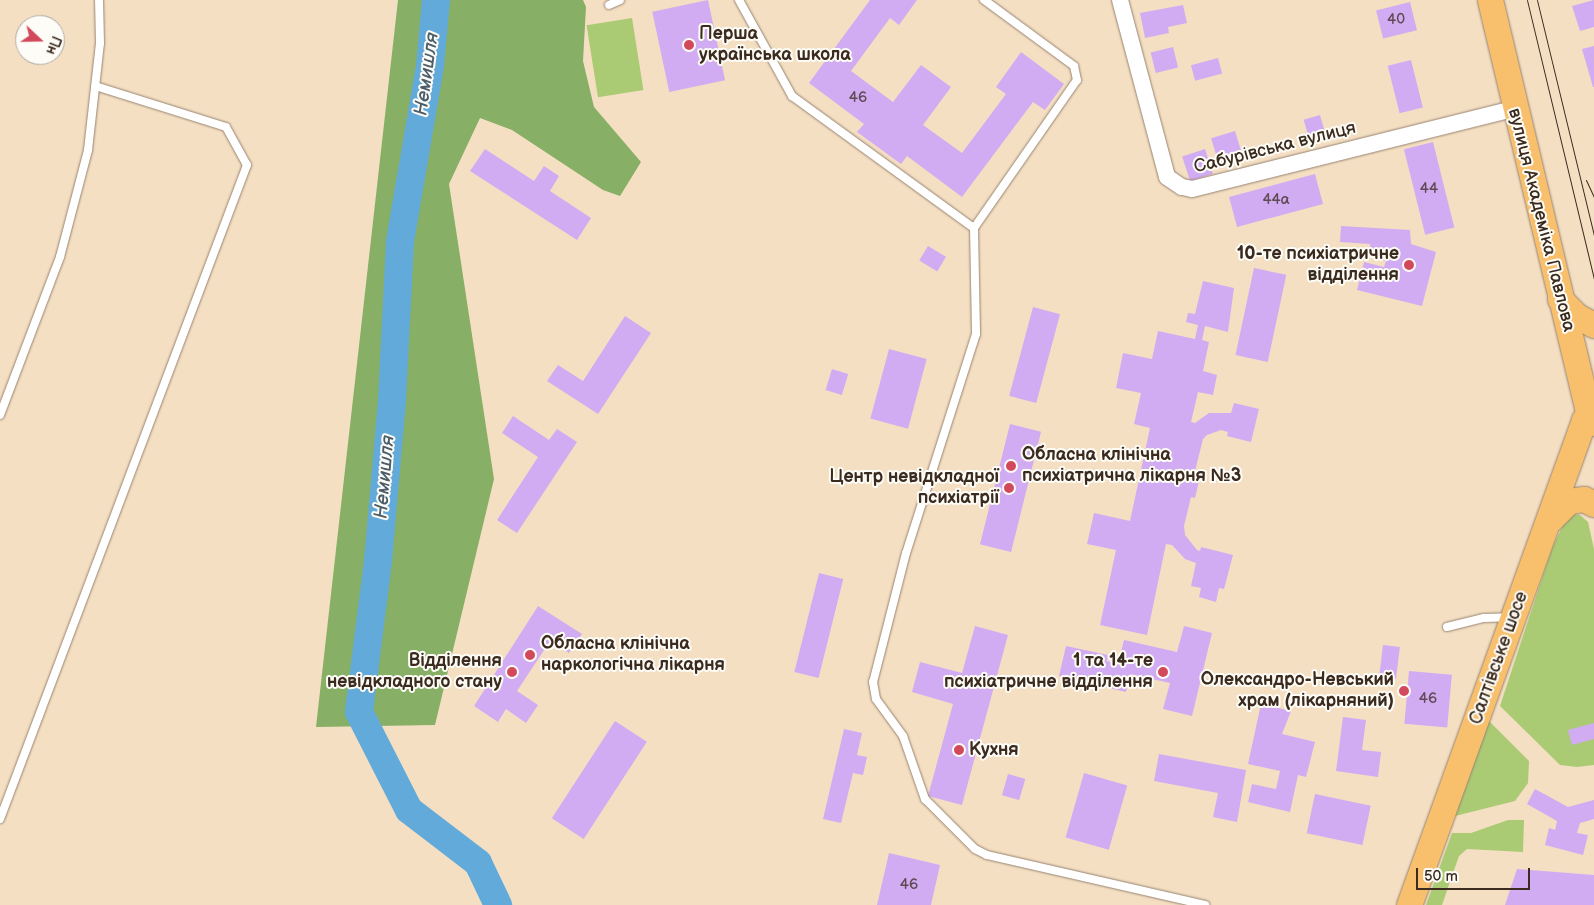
<!DOCTYPE html>
<html>
<head>
<meta charset="utf-8">
<style>
	body { margin:0 }
	#map { position:relative; width:1594px; height:905px; overflow:hidden; background:#f4dfc3; font-family:"Balsamiq Sans",sans-serif }
	div>[style] { position:absolute }
	[style*='--x'] { left:calc(var(--x)*1px); top:calc(var(--y)*1px); width:calc(var(--w)*1px); rotate:calc(var(--a)*1deg) }
	.green>* { inset:0; background:#aacb74; transform-origin:0 0 }
	.forest>* { inset:0; background:#87af66 }
	.river>* { height:28px; margin:-14px; padding:0 14px; transform-origin:14px; border-radius:14px; background:#62aad9 }
	.building>* { inset:0; background:#d1acf3; transform-origin:0 0 }
	.roads { filter:drop-shadow(0 0 1px #988470) drop-shadow(0 0 1px #988470) }
	.service>* { height:8px; margin:-4px; padding:0 4px; transform-origin:4px; border-radius:4px; background:#fff }
	.minor>* { height:16px; margin:-8px; padding:0 8px; transform-origin:8px; border-radius:8px; background:#fff }
	.primary>* { height:25px; margin:-12.5px; padding:0 12.5px; transform-origin:12.5px; border-radius:12.5px; background:#f8bf6c }
	.tram>* { height:1px; margin:-0.5px; padding:0 0.5px; transform-origin:0.5px; border-radius:0.5px; background:#3b2a1e }
	.dots>* { width:14px; height:14px; translate:-50% -50%; box-sizing:border-box; border:2px solid #fdfcf7; border-radius:50% }
	span { translate:-50% -50%; white-space:nowrap; text-align:center; line-height:1.15; -webkit-text-stroke:4px #fdfcf7; paint-order:stroke }
	.number-label { font-size:15px; color:#604a53 }
	.number-label span { -webkit-text-stroke-width:0 }
	.poi-label { font-size:18px; color:#3b2a1e; font-weight:700 }
	.left { translate:0 -50%; text-align:left }
	.right { translate:-100% -50%; text-align:right }
	.street-label { font-size:18px; color:#3b2a1e }
	.water-label { font-size:19px; color:#4b5d69; font-style:italic }
	.north { position:absolute; left:15px; top:15px; width:50px; height:50px; box-sizing:border-box; background:#fdfcf7; border:1px solid #afa8a0; border-radius:50%; rotate:111deg; font-size:14px; font-weight:700; line-height:20px; text-align:center; color:#3b2a1e }
	.north::after { content:''; display:block; margin:auto; width:18px; height:22px; background:#d1495b; clip-path:polygon(50% 0,100% 100%,50% 72%,0 100%) }
	.scale { position:absolute; left:1416px; top:868px; width:114px; height:22px; box-sizing:border-box; border:2px solid #3b2a1e; border-top:0; padding-left:6px; font-size:15px; line-height:18px; white-space:nowrap; color:#3b2a1e; -webkit-text-stroke:4px #fdfcf7; paint-order:stroke }
</style>
</head>
<body>
<div id="map">
	<div class="green">
		<i style="left:632px;top:18px;width:73px;height:46px;rotate:81deg"></i>
		<i style="clip-path:polygon(1573px 514px,1580px 515px,1588px 522px,1594px 549px,1594px 765px,1577px 767px,1560px 765px,1500px 706px,1552px 548px,1564px 523px)"></i>
		<i style="clip-path:polygon(1489px 721px,1529px 761px,1528px 783px,1515px 801px,1455px 816px)"></i>
		<i style="clip-path:polygon(1508px 820px,1524px 820px,1523px 852px,1467px 849px,1459px 856px,1442px 905px,1426px 905px,1452px 833px,1471px 833px)"></i>
	</div>
	<div class="forest">
		<i style="clip-path:polygon(398px 0,583px 0,586px 7px,583px 61px,594px 107px,641px 162px,620px 196px,603px 190px,512px 130px,480px 118px,449px 184px,494px 479px,435px 725px,316px 727px)"></i>
	</div>
	<div class="river">
		<i style="--x:436;--y:0;--w:66;--a:95.2"></i>
		<i style="--x:430;--y:66;--w:179;--a:99.7"></i>
		<i style="--x:400;--y:242;--w:159;--a:92.9"></i>
		<i style="--x:392;--y:401;--w:161;--a:95"></i>
		<i style="--x:378;--y:561;--w:152;--a:97.2"></i>
		<i style="--x:359;--y:712;--w:110;--a:63"></i>
		<i style="--x:409;--y:810;--w:87;--a:37.5"></i>
		<i style="--x:478;--y:863;--w:47;--a:64.5"></i>
	</div>
	<div class="building">
		<i style="left:708px;top:0;width:82px;height:57px;rotate:78deg"></i>
		<i style="clip-path:polygon(870px 0,917px 0,899px 25px,890px 18px,851px 71px,893px 102px,921px 65px,951px 87px,923px 125px,962px 153px,1006px 94px,996px 87px,1021px 52px,1064px 84px,1045px 110px,1033px 102px,962px 197px,907px 156px,901px 164px,857px 132px,864px 124px,809px 83px)"></i>
		<i style="clip-path:polygon(1594px 0,1594px 27px,1580px 31px,1572px 6px)"></i>
		<i style="left:1410px;top:2px;width:29px;height:35px;rotate:76deg"></i>
		<i style="clip-path:polygon(1183px 5px,1187px 23px,1168px 27px,1169px 33px,1145px 38px,1140px 13px)"></i>
		<i style="clip-path:polygon(1594px 46px,1594px 87px,1593px 87px,1582px 49px)"></i>
		<i style="left:1173px;top:47px;width:21px;height:23px;rotate:76deg"></i>
		<i style="left:1218px;top:58px;width:16px;height:28px;rotate:75deg"></i>
		<i style="left:1411px;top:60px;width:49px;height:24px;rotate:76deg"></i>
		<i style="left:1320px;top:115px;width:25px;height:17px;rotate:74deg"></i>
		<i style="left:1235px;top:131px;width:27px;height:25px;rotate:73deg"></i>
		<i style="left:1433px;top:142px;width:88px;height:30px;rotate:76deg"></i>
		<i style="clip-path:polygon(485px 149px,534px 181px,544px 166px,559px 176px,550px 191px,591px 218px,577px 240px,470px 171px)"></i>
		<i style="left:1205px;top:149px;width:26px;height:24px;rotate:72deg"></i>
		<i style="left:1315px;top:174px;width:31px;height:89px;rotate:75deg"></i>
		<i style="clip-path:polygon(1341px 226px,1410px 230px,1411px 244px,1436px 252px,1422px 306px,1357px 290px,1364px 262px,1384px 267px,1386px 261px,1371px 256px,1370px 244px,1340px 242px)"></i>
		<i style="left:928px;top:246px;width:21px;height:17px;rotate:31deg"></i>
		<i style="left:1254px;top:268px;width:33px;height:89px;rotate:12deg"></i>
		<i style="clip-path:polygon(1203px 281px,1234px 288px,1228px 332px,1205px 326px,1202px 340px,1209px 342px,1203px 371px,1217px 375px,1213px 395px,1198px 392px,1191px 422px,1195px 423px,1209px 413px,1231px 413px,1234px 403px,1259px 409px,1251px 442px,1227px 436px,1228px 432px,1221px 430px,1207px 435px,1203px 439px,1194px 475px,1200px 477px,1195px 498px,1191px 497px,1184px 526px,1185px 535px,1197px 550px,1200px 551px,1201px 547px,1233px 555px,1224px 589px,1219px 588px,1216px 602px,1199px 597px,1201px 588px,1191px 586px,1196px 563px,1185px 559px,1172px 545px,1166px 544px,1147px 635px,1100px 625px,1116px 550px,1087px 544px,1094px 513px,1130px 521px,1150px 428px,1134px 424px,1141px 393px,1116px 388px,1123px 353px,1152px 359px,1158px 331px,1195px 339px,1198px 325px,1186px 322px,1188px 313px,1195px 314px)"></i>
		<i style="left:1033px;top:307px;width:28px;height:92px;rotate:15deg"></i>
		<i style="clip-path:polygon(625px 316px,651px 333px,598px 414px,547px 381px,558px 365px,583px 381px)"></i>
		<i style="left:889px;top:349px;width:39px;height:72px;rotate:15deg"></i>
		<i style="left:832px;top:369px;width:17px;height:22px;rotate:17deg"></i>
		<i style="clip-path:polygon(513px 416px,549px 440px,557px 429px,577px 442px,517px 533px,497px 520px,538px 457px,502px 433px)"></i>
		<i style="left:1010px;top:424px;width:32px;height:124px;rotate:14deg"></i>
		<i style="left:819px;top:573px;width:25px;height:102px;rotate:14deg"></i>
		<i style="clip-path:polygon(538px 606px,582px 634px,569px 653px,550px 641px,517px 691px,538px 705px,526px 723px,506px 709px,498px 722px,474px 706px)"></i>
		<i style="clip-path:polygon(975px 626px,1008px 635px,962px 805px,928px 796px,953px 704px,912px 692px,920px 662px,962px 673px)"></i>
		<i style="clip-path:polygon(1184px 626px,1212px 633px,1192px 716px,1163px 709px,1170px 683px,1130px 674px,1126px 692px,1059px 676px,1066px 646px,1108px 655px,1107px 661px,1118px 664px,1124px 640px,1177px 652px)"></i>
		<i style="left:1383px;top:645px;width:17px;height:32px;rotate:7deg"></i>
		<i style="left:1409px;top:671px;width:43px;height:53px;rotate:5deg"></i>
		<i style="clip-path:polygon(1261px 704px,1291px 711px,1282px 734px,1315px 742px,1306px 777px,1298px 775px,1290px 812px,1248px 802px,1252px 784px,1276px 789px,1280px 771px,1248px 764px)"></i>
		<i style="clip-path:polygon(1343px 717px,1366px 720px,1362px 750px,1381px 752px,1378px 777px,1336px 771px)"></i>
		<i style="left:615px;top:721px;width:38px;height:116px;rotate:33deg"></i>
		<i style="clip-path:polygon(1594px 723px,1594px 739px,1572px 745px,1568px 730px)"></i>
		<i style="clip-path:polygon(844px 729px,862px 733px,857px 755px,867px 757px,863px 775px,853px 773px,841px 823px,823px 819px)"></i>
		<i style="clip-path:polygon(1159px 754px,1246px 770px,1237px 822px,1213px 817px,1218px 793px,1154px 781px)"></i>
		<i style="left:1084px;top:773px;width:45px;height:67px;rotate:16deg"></i>
		<i style="left:1008px;top:774px;width:18px;height:22px;rotate:16deg"></i>
		<i style="clip-path:polygon(1535px 789px,1568px 807px,1594px 800px,1594px 819px,1580px 823px,1577px 833px,1588px 835px,1583px 855px,1545px 845px,1549px 828px,1555px 830px,1557px 821px,1527px 804px)"></i>
		<i style="left:1315px;top:794px;width:57px;height:40px;rotate:12deg"></i>
		<i style="clip-path:polygon(889px 853px,940px 865px,931px 905px,877px 905px)"></i>
		<i style="clip-path:polygon(1517px 869px,1594px 875px,1594px 905px,1505px 905px)"></i>
	</div>
	<div class="roads">
		<div class="service">
			<i style="--x:739;--y:0;--w:110;--a:61.1"></i>
			<i style="--x:792;--y:96;--w:225;--a:36"></i>
			<i style="--x:974;--y:228;--w:180;--a:-55.2"></i>
			<i style="--x:1077;--y:80;--w:14;--a:-102"></i>
			<i style="--x:1074;--y:66;--w:112;--a:-143.7"></i>
			<i style="--x:609;--y:5;--w:12;--a:-24"></i>
			<i style="--x:974;--y:228;--w:106;--a:88.9"></i>
			<i style="--x:976;--y:334;--w:230;--a:107.7"></i>
			<i style="--x:906;--y:553;--w:133;--a:104.3"></i>
			<i style="--x:873;--y:682;--w:17;--a:80"></i>
			<i style="--x:876;--y:699;--w:46;--a:53.9"></i>
			<i style="--x:903;--y:736;--w:67;--a:70.8"></i>
			<i style="--x:925;--y:799;--w:71;--a:45"></i>
			<i style="--x:975;--y:849;--w:13;--a:27"></i>
			<i style="--x:987;--y:855;--w:224;--a:12.9"></i>
			<i style="--x:0;--y:415;--w:169;--a:-69.2"></i>
			<i style="--x:60;--y:257;--w:111;--a:-75.3"></i>
			<i style="--x:88;--y:150;--w:108;--a:-83.6"></i>
			<i style="--x:100;--y:43;--w:43;--a:-91.3"></i>
			<i style="--x:1447;--y:627;--w:38;--a:-14"></i>
			<i style="--x:1484;--y:618;--w:25;--a:-2"></i>
			<i style="--x:0;--y:819;--w:699;--a:-69.31"></i>
			<i style="--x:247;--y:165;--w:43;--a:-118.9"></i>
			<i style="--x:226;--y:127;--w:137;--a:-162.6"></i>
		</div>
		<div class="minor">
			<i style="--x:1120;--y:0;--w:183;--a:75.1"></i>
			<i style="--x:1167;--y:177;--w:18;--a:34"></i>
			<i style="--x:1182;--y:187;--w:10;--a:11"></i>
			<i style="--x:1192;--y:189;--w:332;--a:-14"></i>
		</div>
		<div class="primary">
			<i style="--x:1490;--y:0;--w:435;--a:76.6"></i>
			<i style="--x:1560;--y:299;--w:24;--a:45"></i>
			<i style="--x:1577;--y:316;--w:19;--a:28"></i>
			<i style="--x:1550;--y:520;--w:27;--a:-45"></i>
			<i style="--x:1569;--y:501;--w:15;--a:-8"></i>
			<i style="--x:1584;--y:499;--w:11;--a:27"></i>
			<i style="--x:1409;--y:905;--w:516;--a:-70.16"></i>
			<i style="--x:1584;--y:420;--w:19;--a:-58"></i>
		</div>
	</div>
	<div class="tram">
		<i style="--x:1527;--y:0;--w:287;--a:76.5"></i>
		<i style="--x:1537;--y:0;--w:242;--a:76.4"></i>
		<i style="--x:1586;--y:180;--w:19;--a:65"></i>
	</div>
	<div class="dots">
		<i style="left:689px;top:45px;background:#d1495b"></i>
		<i style="left:1409px;top:265px;background:#d1495b"></i>
		<i style="left:1011px;top:466px;background:#d1495b"></i>
		<i style="left:1009px;top:488px;background:#d1495b"></i>
		<i style="left:530px;top:655px;background:#d1495b"></i>
		<i style="left:512px;top:672px;background:#d1495b"></i>
		<i style="left:1163px;top:672px;background:#d1495b"></i>
		<i style="left:1404px;top:691px;background:#d1495b"></i>
		<i style="left:959px;top:750px;background:#d1495b"></i>
	</div>
	<div class="number-label">
		<span style="left:1396px;top:20px">40</span>
		<span style="left:858px;top:98px">46</span>
		<span style="left:1429px;top:189px">44</span>
		<span style="left:1276px;top:200px">44а</span>
		<span style="left:1428px;top:699px">46</span>
		<span style="left:909px;top:885px">46</span>
	</div>
	<div class="poi-label">
		<span class="left" style="left:699px;top:45px">Перша<br>українська школа</span>
		<span class="right" style="left:1399px;top:265px">10-те психіатричне<br>відділення</span>
		<span class="left" style="left:1022px;top:466px">Обласна клінічна<br>психіатрична лікарня №3</span>
		<span class="right" style="left:999px;top:488px">Центр невідкладної<br>психіатрії</span>
		<span class="left" style="left:541px;top:655px">Обласна клінічна<br>наркологічна лікарня</span>
		<span class="right" style="left:502px;top:672px">Відділення<br>невідкладного стану</span>
		<span class="right" style="left:1153px;top:672px">1 та 14-те<br>психіатричне відділення</span>
		<span class="right" style="left:1394px;top:691px">Олександро-Невський<br>храм (лікарняний)</span>
		<span class="left" style="left:969px;top:750px">Кухня</span>
	</div>
	<div class="street-label">
		<span style="left:1275px;top:148px;rotate:-14deg">Сабурівська вулиця</span>
		<span style="left:1541px;top:220px;rotate:76deg">вулиця Академіка Павлова</span>
		<span style="left:1499px;top:658px;rotate:-70deg">Салтівське шосе</span>
	</div>
	<div class="water-label">
		<span style="left:427px;top:74px;rotate:-82deg">Немишля</span>
		<span style="left:385px;top:477px;rotate:-85deg">Немишля</span>
	</div>
	<div class="north">Пн</div>
	<div class="scale">50 m</div>
</div>
</body>
</html>
